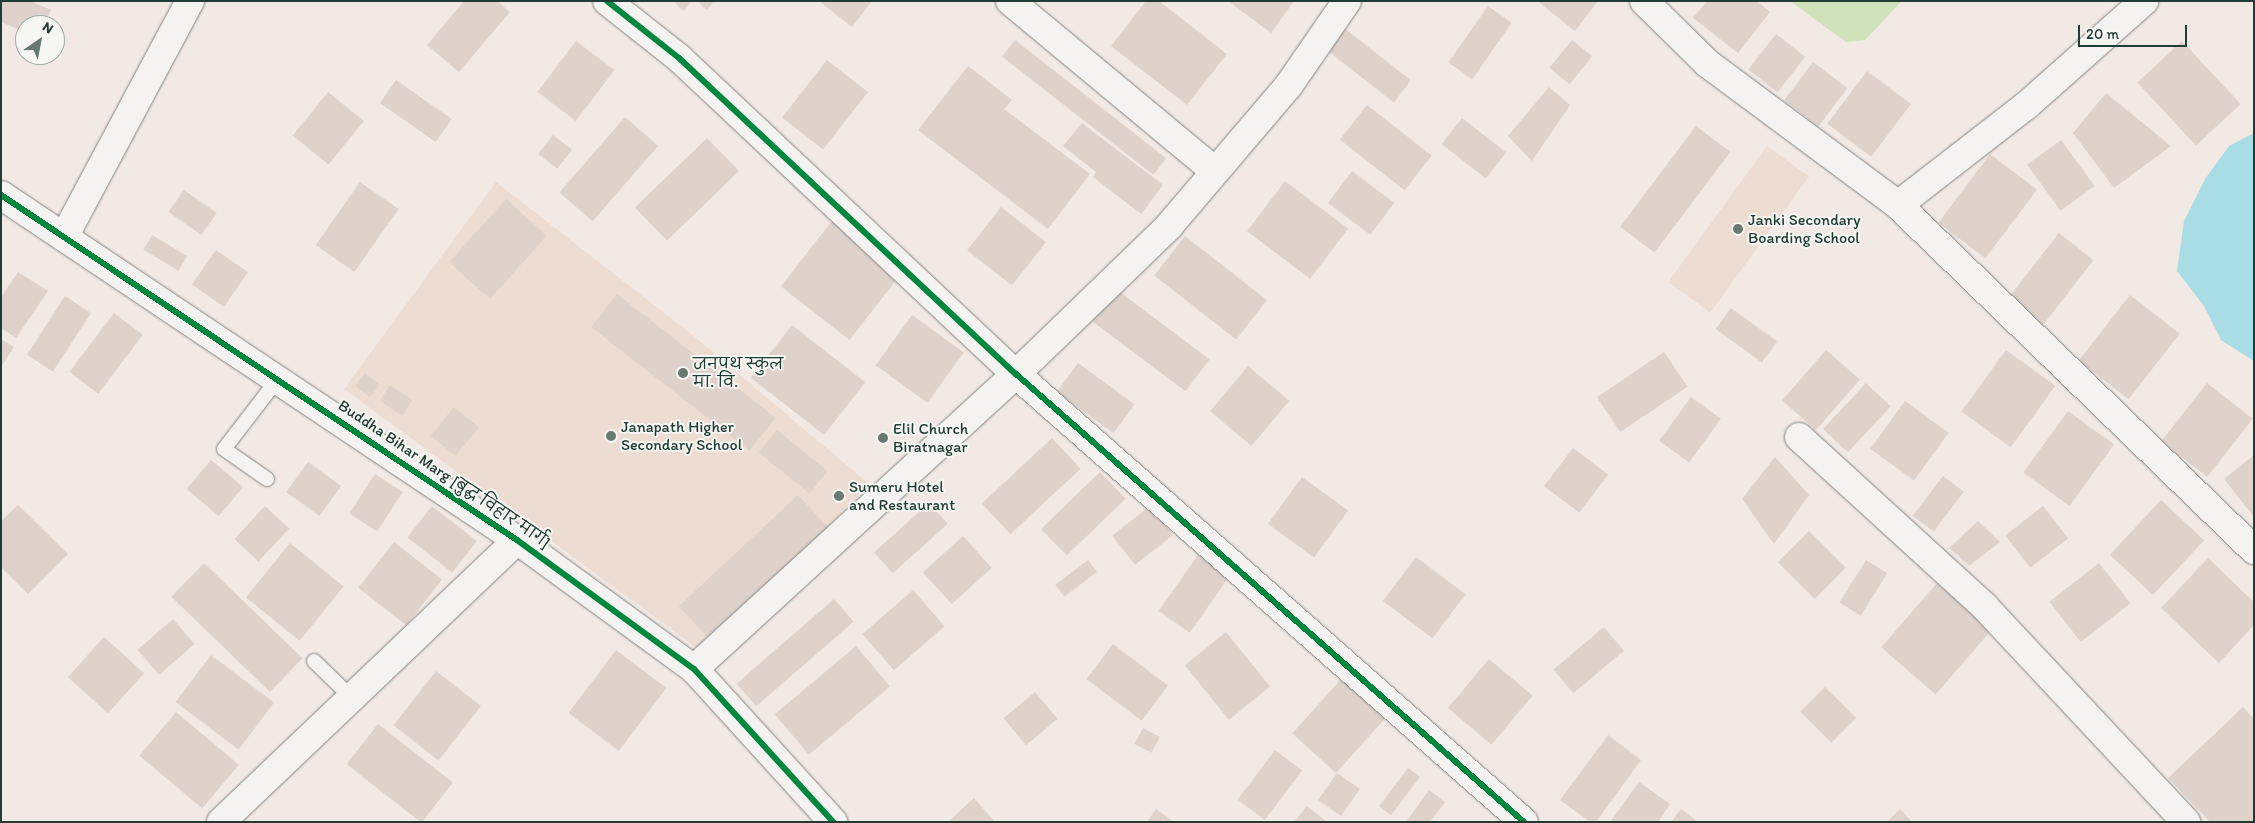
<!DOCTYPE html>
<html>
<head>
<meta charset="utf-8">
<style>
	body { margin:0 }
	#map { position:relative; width:2255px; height:823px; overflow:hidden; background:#f2e9e4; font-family:Itim,"Playpen Sans Deva",sans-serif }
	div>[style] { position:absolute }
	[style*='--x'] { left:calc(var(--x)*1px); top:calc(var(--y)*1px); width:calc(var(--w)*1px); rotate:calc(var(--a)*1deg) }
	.built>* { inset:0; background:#eddcd2; transform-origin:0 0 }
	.green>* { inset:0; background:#cfe2ba }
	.water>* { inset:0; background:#a8dde6 }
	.building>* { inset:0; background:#dfd2cb; transform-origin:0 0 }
	.roads { filter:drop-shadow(0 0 1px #838581) drop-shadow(0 0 1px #838581) }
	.lane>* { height:14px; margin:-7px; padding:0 7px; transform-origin:7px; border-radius:7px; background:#f5f3f1 }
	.street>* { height:28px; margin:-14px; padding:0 14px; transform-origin:14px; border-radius:14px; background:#f5f3f1 }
	.cycleway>* { height:6px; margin:-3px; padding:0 3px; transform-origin:3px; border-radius:3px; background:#00873e }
	.dots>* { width:14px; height:14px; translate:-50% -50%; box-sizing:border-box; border:2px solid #f6f6f2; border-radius:50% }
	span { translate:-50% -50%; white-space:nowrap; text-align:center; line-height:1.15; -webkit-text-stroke:4px #f6f6f2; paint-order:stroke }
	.poi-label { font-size:16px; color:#1f3d34 }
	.left { translate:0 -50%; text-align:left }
	.street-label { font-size:16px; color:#1f3d34 }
	.frame { position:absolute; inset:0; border:2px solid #1f3d34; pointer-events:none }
	.north { position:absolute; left:15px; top:15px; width:50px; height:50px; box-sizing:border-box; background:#f6f6f2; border:1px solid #a0aca6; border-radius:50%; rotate:33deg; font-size:14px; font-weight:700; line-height:20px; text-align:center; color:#1f3d34 }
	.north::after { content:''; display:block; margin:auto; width:18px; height:22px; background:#697972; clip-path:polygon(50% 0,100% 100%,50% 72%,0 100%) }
	.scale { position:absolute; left:2078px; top:25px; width:109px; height:22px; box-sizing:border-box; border:2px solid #1f3d34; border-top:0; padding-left:6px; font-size:15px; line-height:18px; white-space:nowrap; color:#1f3d34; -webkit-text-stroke:4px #f6f6f2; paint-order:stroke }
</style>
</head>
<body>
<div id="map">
	<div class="built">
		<i style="left:1767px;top:146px;width:52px;height:168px;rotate:36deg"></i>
		<i style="clip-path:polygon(496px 182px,695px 337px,869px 484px,705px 654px,344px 389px)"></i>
	</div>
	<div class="green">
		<i style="clip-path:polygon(1790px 1px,1902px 1px,1865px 40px,1846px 42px)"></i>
	</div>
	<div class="water">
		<i style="clip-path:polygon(2254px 133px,2254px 361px,2221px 340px,2204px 306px,2177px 271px,2184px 221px,2205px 179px,2229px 146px)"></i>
	</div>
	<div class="building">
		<i style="clip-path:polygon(1px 1px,30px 1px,51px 10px,44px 25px,25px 25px,25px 32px,1px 22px)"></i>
		<i style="clip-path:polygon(464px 1px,497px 1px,510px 12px,459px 72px,427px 45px)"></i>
		<i style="clip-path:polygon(673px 1px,692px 1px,684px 11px)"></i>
		<i style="clip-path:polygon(697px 1px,714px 1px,707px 10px)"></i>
		<i style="clip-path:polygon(819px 1px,872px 1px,852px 27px)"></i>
		<i style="clip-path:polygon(1146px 1px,1159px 1px,1227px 54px,1187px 105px,1111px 46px)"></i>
		<i style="clip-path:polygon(1228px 1px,1294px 1px,1271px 33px)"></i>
		<i style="clip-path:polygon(1537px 1px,1598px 1px,1575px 31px)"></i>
		<i style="clip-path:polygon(1707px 1px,1757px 1px,1770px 12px,1738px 53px,1693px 18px)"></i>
		<i style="left:1488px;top:6px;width:29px;height:69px;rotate:35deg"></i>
		<i style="left:1344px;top:28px;width:85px;height:28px;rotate:38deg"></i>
		<i style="left:1776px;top:34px;width:37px;height:45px;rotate:38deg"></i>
		<i style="left:1015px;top:40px;width:192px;height:21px;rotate:38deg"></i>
		<i style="left:1572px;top:40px;width:26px;height:36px;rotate:39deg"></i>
		<i style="left:576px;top:41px;width:48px;height:64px;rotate:37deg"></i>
		<i style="left:2182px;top:41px;width:86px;height:61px;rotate:47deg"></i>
		<i style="left:827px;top:60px;width:52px;height:73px;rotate:38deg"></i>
		<i style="left:1813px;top:62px;width:43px;height:48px;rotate:37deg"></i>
		<i style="clip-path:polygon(968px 66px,1012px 100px,1004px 109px,1090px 174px,1048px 229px,918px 130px)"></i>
		<i style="left:1867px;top:71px;width:55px;height:66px;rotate:37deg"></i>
		<i style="left:396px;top:80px;width:68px;height:28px;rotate:35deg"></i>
		<i style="clip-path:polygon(1549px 87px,1570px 105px,1532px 161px,1508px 136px)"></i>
		<i style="left:328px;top:92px;width:46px;height:56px;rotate:39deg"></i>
		<i style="clip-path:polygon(2106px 93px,2171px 146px,2114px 188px,2073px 133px)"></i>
		<i style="left:1367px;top:105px;width:82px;height:44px;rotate:38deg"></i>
		<i style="left:625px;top:117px;width:44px;height:100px;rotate:41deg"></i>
		<i style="left:1462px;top:118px;width:56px;height:33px;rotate:38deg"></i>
		<i style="clip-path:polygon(1082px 123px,1163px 185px,1141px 214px,1093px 177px,1096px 172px,1063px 146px)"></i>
		<i style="left:1696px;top:126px;width:43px;height:126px;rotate:37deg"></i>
		<i style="left:553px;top:135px;width:24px;height:24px;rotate:38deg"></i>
		<i style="left:707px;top:138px;width:46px;height:100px;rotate:46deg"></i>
		<i style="left:2061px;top:140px;width:57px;height:42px;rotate:54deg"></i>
		<i style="left:1990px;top:154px;width:59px;height:86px;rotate:37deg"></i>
		<i style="left:1352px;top:171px;width:53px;height:40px;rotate:37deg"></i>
		<i style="left:1285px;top:181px;width:79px;height:63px;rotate:37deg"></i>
		<i style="left:360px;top:182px;width:47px;height:77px;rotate:35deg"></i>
		<i style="left:184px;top:190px;width:40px;height:27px;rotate:35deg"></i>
		<i style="left:506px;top:199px;width:55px;height:85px;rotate:42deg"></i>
		<i style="left:1001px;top:207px;width:57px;height:55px;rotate:38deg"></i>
		<i style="left:832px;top:221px;width:87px;height:83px;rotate:38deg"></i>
		<i style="left:2059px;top:233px;width:44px;height:83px;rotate:38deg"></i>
		<i style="left:152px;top:235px;width:41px;height:17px;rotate:31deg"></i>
		<i style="left:1185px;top:236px;width:104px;height:50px;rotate:38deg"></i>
		<i style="left:216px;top:250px;width:39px;height:42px;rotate:35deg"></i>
		<i style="clip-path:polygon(18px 272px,48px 291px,16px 338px,1px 328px,1px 297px)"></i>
		<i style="left:1116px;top:289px;width:117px;height:40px;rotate:37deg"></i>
		<i style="left:617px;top:294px;width:201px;height:42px;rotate:38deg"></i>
		<i style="left:2130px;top:295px;width:63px;height:83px;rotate:38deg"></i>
		<i style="left:65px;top:296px;width:31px;height:70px;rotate:33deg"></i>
		<i style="left:1731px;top:308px;width:57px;height:26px;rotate:36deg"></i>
		<i style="left:114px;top:313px;width:36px;height:74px;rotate:37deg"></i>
		<i style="left:912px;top:315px;width:64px;height:62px;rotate:36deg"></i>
		<i style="left:792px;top:325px;width:93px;height:67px;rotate:38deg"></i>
		<i style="clip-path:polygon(1px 339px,14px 347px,1px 367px)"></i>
		<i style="left:1826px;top:350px;width:45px;height:67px;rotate:41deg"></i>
		<i style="left:2006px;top:350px;width:61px;height:76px;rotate:36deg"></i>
		<i style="left:1664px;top:352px;width:42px;height:81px;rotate:56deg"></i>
		<i style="left:1078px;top:363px;width:70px;height:36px;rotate:36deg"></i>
		<i style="left:1248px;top:366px;width:54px;height:59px;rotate:40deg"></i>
		<i style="left:365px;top:373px;width:19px;height:16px;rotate:39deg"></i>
		<i style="left:1866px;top:383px;width:34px;height:63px;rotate:43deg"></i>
		<i style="left:2207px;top:383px;width:58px;height:74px;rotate:38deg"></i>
		<i style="left:390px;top:385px;width:27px;height:19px;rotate:33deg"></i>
		<i style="left:1691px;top:397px;width:37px;height:54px;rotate:36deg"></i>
		<i style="left:1905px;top:401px;width:54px;height:59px;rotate:36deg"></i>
		<i style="left:454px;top:407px;width:32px;height:37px;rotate:39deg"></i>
		<i style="left:2068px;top:411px;width:57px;height:76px;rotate:36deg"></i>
		<i style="left:777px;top:430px;width:65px;height:29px;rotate:39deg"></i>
		<i style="left:1052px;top:438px;width:42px;height:96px;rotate:47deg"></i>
		<i style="left:1573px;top:448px;width:44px;height:48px;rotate:37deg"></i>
		<i style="clip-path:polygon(2254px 455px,2254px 517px,2224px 479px)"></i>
		<i style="clip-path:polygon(1775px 457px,1809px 495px,1774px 544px,1742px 499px)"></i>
		<i style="left:211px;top:460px;width:42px;height:38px;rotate:40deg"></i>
		<i style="left:308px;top:462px;width:41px;height:37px;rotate:36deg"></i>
		<i style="left:1100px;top:472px;width:37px;height:82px;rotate:46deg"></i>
		<i style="left:375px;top:474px;width:33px;height:47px;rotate:33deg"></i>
		<i style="left:1943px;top:476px;width:26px;height:50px;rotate:37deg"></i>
		<i style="left:1302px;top:477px;width:57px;height:58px;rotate:36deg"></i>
		<i style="left:798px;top:495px;width:44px;height:163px;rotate:47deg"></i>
		<i style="left:2161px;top:500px;width:59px;height:75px;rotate:43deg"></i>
		<i style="left:929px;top:503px;width:28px;height:74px;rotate:48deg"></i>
		<i style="clip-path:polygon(18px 505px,68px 554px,28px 594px,1px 567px,1px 521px)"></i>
		<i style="left:265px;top:506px;width:33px;height:45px;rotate:43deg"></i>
		<i style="left:432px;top:506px;width:57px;height:40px;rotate:38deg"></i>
		<i style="left:1150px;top:506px;width:37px;height:48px;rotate:52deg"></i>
		<i style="left:2043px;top:506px;width:41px;height:48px;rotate:52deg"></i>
		<i style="clip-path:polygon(1978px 521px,2000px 542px,1969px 566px,1949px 548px)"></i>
		<i style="left:1809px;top:531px;width:52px;height:44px;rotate:45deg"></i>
		<i style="left:963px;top:536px;width:43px;height:54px;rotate:48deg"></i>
		<i style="left:394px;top:542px;width:61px;height:58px;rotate:38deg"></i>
		<i style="left:290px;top:543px;width:69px;height:70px;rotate:39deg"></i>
		<i style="left:1200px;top:552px;width:38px;height:72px;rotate:35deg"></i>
		<i style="left:1416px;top:557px;width:62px;height:55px;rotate:37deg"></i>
		<i style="clip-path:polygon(2208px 558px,2254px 602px,2254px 625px,2219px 663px,2161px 608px)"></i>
		<i style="left:1088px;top:560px;width:15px;height:41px;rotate:53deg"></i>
		<i style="left:1866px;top:560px;width:25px;height:50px;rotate:32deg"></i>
		<i style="left:204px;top:563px;width:137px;height:47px;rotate:44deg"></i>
		<i style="left:2099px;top:563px;width:51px;height:63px;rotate:52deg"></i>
		<i style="left:1937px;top:583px;width:72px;height:85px;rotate:41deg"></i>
		<i style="left:913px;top:590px;width:48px;height:67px;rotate:49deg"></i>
		<i style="left:834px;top:599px;width:30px;height:129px;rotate:49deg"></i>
		<i style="left:173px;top:619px;width:33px;height:47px;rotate:49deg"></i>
		<i style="left:1604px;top:627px;width:31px;height:66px;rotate:50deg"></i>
		<i style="left:1226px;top:632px;width:70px;height:53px;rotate:51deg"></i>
		<i style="left:104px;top:637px;width:54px;height:54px;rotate:42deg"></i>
		<i style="left:1113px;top:644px;width:69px;height:44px;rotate:37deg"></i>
		<i style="left:856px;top:646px;width:53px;height:106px;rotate:50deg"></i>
		<i style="left:616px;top:650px;width:63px;height:79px;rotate:37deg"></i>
		<i style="left:211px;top:655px;width:79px;height:59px;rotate:37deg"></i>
		<i style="left:1489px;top:659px;width:57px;height:64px;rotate:40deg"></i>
		<i style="left:436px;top:671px;width:57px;height:69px;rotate:38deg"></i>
		<i style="left:1343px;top:677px;width:59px;height:76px;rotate:42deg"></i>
		<i style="left:1825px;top:687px;width:44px;height:35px;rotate:45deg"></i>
		<i style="left:1035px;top:692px;width:35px;height:41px;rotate:50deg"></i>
		<i style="clip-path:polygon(2243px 707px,2254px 719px,2254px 822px,2210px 822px,2168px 778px)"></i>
		<i style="left:176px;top:712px;width:82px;height:57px;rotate:40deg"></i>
		<i style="left:378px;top:724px;width:95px;height:51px;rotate:38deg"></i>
		<i style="left:1143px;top:728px;width:19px;height:18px;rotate:28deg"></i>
		<i style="clip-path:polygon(1608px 735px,1641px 760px,1596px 822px,1590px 822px,1560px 800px)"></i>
		<i style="left:1275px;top:750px;width:34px;height:62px;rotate:37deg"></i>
		<i style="left:1408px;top:768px;width:15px;height:48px;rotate:37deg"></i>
		<i style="left:1337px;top:773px;width:28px;height:33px;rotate:35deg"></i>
		<i style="clip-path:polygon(1639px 782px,1670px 804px,1658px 822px,1610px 822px)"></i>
		<i style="clip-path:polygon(1429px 790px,1445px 802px,1430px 822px,1406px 822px)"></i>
		<i style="clip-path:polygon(974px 798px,995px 822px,948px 822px)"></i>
		<i style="clip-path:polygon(1307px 806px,1327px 822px,1294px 822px)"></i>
		<i style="clip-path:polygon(1156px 809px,1174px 822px,1147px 822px)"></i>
		<i style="clip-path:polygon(1681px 809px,1698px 822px,1671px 822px)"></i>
		<i style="clip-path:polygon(1900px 809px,1912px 822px,1887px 822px)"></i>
	</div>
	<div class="roads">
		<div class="lane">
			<i style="--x:267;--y:479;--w:52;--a:-145.1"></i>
			<i style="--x:224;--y:449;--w:88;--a:-52.4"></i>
			<i style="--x:314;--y:661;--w:52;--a:44.2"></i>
		</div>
		<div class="street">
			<i style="--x:607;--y:1;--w:92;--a:38.4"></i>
			<i style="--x:679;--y:58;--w:462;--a:43.2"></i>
			<i style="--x:1016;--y:374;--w:677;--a:41.41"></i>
			<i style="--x:1010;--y:1;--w:266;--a:39.7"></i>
			<i style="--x:1644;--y:1;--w:88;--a:44.5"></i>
			<i style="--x:1707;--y:63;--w:238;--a:36.6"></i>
			<i style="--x:1898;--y:205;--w:496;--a:44.1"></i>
			<i style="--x:1;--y:195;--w:621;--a:33.77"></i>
			<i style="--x:517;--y:540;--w:219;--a:36.1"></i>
			<i style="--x:694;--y:669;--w:207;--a:47.7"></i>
			<i style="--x:1898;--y:205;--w:163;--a:-37.8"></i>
			<i style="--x:2027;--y:105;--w:157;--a:-41.6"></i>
			<i style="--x:64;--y:237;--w:268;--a:-61.9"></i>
			<i style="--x:1799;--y:437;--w:251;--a:42.4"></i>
			<i style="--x:1984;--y:606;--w:296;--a:46.9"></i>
			<i style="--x:694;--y:669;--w:437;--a:-42.5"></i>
			<i style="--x:1016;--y:374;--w:213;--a:-44"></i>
			<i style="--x:1169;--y:226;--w:185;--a:-49.6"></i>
			<i style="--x:1289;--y:85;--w:102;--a:-55.4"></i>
			<i style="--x:221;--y:822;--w:409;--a:-43.6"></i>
		</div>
	</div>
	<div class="cycleway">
		<i style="--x:607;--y:1;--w:92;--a:38.4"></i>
		<i style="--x:679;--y:58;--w:462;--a:43.2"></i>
		<i style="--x:1016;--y:374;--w:677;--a:41.41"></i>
		<i style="--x:1;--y:195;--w:621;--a:33.77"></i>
		<i style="--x:517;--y:540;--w:219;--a:36.1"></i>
		<i style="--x:694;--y:669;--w:207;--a:47.7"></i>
	</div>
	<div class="dots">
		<i style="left:1738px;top:229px;background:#697972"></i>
		<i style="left:683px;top:373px;background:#697972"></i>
		<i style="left:611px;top:436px;background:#697972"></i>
		<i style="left:883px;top:438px;background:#697972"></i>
		<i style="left:839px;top:496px;background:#697972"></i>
	</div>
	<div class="poi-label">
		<span class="left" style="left:1748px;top:229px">Janki Secondary<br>Boarding School</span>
		<span class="left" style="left:693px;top:373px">जनपथ स्कुल<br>मा. वि.</span>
		<span class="left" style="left:621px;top:436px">Janapath Higher<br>Secondary School</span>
		<span class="left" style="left:893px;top:438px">Elil Church<br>Biratnagar</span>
		<span class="left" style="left:849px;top:496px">Sumeru Hotel<br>and Restaurant</span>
	</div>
	<div class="street-label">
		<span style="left:444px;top:474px;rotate:34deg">Buddha Bihar Marg [बुद्ध विहार मार्ग]</span>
	</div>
	<div class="frame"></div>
	<div class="north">N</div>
	<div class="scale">20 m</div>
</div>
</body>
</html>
